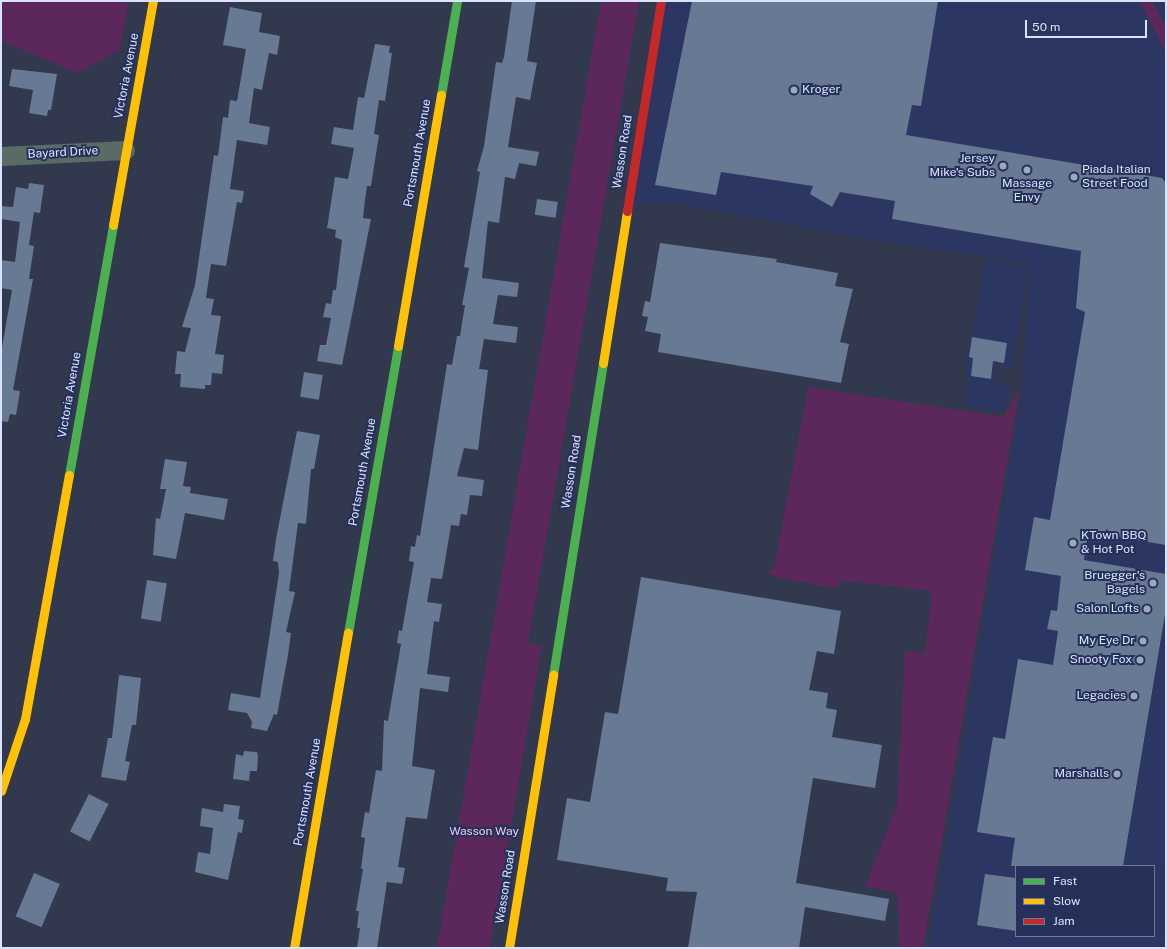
<!DOCTYPE html>
<html>
<head>
<meta charset="utf-8">
<style>
	body { margin:0 }
	#map { position:relative; width:1167px; height:949px; overflow:hidden; background:#32384e; font-family:"Public Sans",sans-serif }
	div>[style] { position:absolute }
	[style*='--x'] { left:calc(var(--x)*1px); top:calc(var(--y)*1px); width:calc(var(--w)*1px); rotate:calc(var(--a)*1deg) }
	.built>* { inset:0; background:#2b3663 }
	.green>* { inset:0; background:#5c285b }
	.building>* { inset:0; background:#687993; transform-origin:0 0 }
	.street>* { height:19px; margin:-9.5px; padding:0 9.5px; transform-origin:9.5px; border-radius:9.5px; background:#5a6a65 }
	.fast>* { height:9px; margin:-4.5px; padding:0 4.5px; transform-origin:4.5px; border-radius:4.5px; background:#4caf50 }
	.slow>* { height:9px; margin:-4.5px; padding:0 4.5px; transform-origin:4.5px; border-radius:4.5px; background:#ffc107 }
	.jam>* { height:9px; margin:-4.5px; padding:0 4.5px; transform-origin:4.5px; border-radius:4.5px; background:#c62828 }
	.dots>* { width:11px; height:11px; translate:-50% -50%; box-sizing:border-box; border:2px solid #26315a; border-radius:50% }
	span { translate:-50% -50%; white-space:nowrap; text-align:center; line-height:1.15; -webkit-text-stroke:4px #26315a; paint-order:stroke }
	.street-label { font-size:12px; color:#dae3fe }
	.poi-label { font-size:12px; color:#dae3fe }
	.left { translate:0 -50%; text-align:left }
	.right { translate:-100% -50%; text-align:right }
	.park-label { font-size:12px; color:#f5caee }
	.frame { position:absolute; inset:0; border:2px solid #dae3fe; pointer-events:none }
	.legend { position:absolute; left:1015px; top:865px; width:140px; height:72px; box-sizing:border-box; background:#26315a; border:1px solid #6e789c; margin:0; padding:5px 7px; list-style:none; font-size:12px; color:#dae3fe }
	.legend li { display:flex; align-items:center; gap:8px; height:20px }
	.legend b { width:20px; border:1px solid #6e789c }
	.scale { position:absolute; left:1025px; top:20px; width:122px; height:18px; box-sizing:border-box; border:2px solid #dae3fe; border-top:0; padding-left:5px; font-size:12px; line-height:14px; white-space:nowrap; color:#dae3fe; -webkit-text-stroke:3px #26315a; paint-order:stroke }
</style>
</head>
<body>
<div id="map">
	<div class="built">
		<i style="clip-path:polygon(evenodd,661px 1px,1166px 1px,1166px 948px,929px 948px,1022px 394px,1030px 263px,884px 242px,674px 203px,627px 204px,661px 1px,1016px 866px,1154px 866px,1154px 936px,1016px 936px,1016px 866px)"></i>
		<i style="clip-path:polygon(985px 260px,1028px 266px,1012px 367px,996px 364px,993px 382px,1009px 385px,1004px 412px,965px 406px,970px 379px,965px 377px)"></i>
	</div>
	<div class="green">
		<i style="clip-path:polygon(1px 1px,129px 1px,120px 49px,78px 73px,1px 41px)"></i>
		<i style="clip-path:polygon(601px 1px,639px 1px,528px 643px,542px 646px,490px 948px,437px 948px)"></i>
		<i style="clip-path:polygon(1139px 1px,1152px 1px,1166px 27px,1166px 53px)"></i>
		<i style="clip-path:polygon(808px 387px,1004px 417px,1020px 387px,923px 948px,900px 948px,897px 893px,865px 886px,897px 806px,905px 651px,925px 653px,932px 591px,839px 580px,837px 589px,773px 576px,766px 571px,774px 569px)"></i>
	</div>
	<div class="building">
		<i style="clip-path:polygon(512px 1px,536px 1px,527px 61px,537px 63px,530px 100px,516px 97px,508px 147px,539px 152px,536px 166px,519px 163px,515px 179px,505px 177px,499px 223px,488px 221px,482px 278px,519px 283px,517px 297px,498px 295px,493px 324px,518px 327px,516px 343px,484px 339px,479px 369px,488px 370px,478px 450px,464px 448px,457px 476px,484px 480px,482px 496px,470px 495px,467px 515px,461px 514px,459px 526px,451px 525px,442px 579px,431px 578px,427px 602px,442px 604px,439px 622px,434px 621px,427px 674px,450px 677px,448px 692px,420px 688px,412px 766px,435px 770px,427px 819px,406px 817px,398px 867px,405px 868px,402px 884px,387px 882px,377px 948px,357px 948px,360px 928px,357px 928px,359px 911px,356px 911px,363px 869px,361px 869px,365px 838px,361px 837px,365px 812px,369px 813px,376px 770px,382px 771px,384px 720px,388px 721px,389px 715px,401px 644px,397px 643px,399px 630px,402px 631px,414px 562px,409px 561px,411px 546px,415px 547px,417px 535px,420px 536px,447px 364px,452px 365px,457px 336px,460px 336px,465px 305px,462px 305px,469px 268px,464px 267px,480px 172px,477px 171px,484px 146px,496px 62px,502px 63px,504px 57px)"></i>
		<i style="clip-path:polygon(692px 1px,938px 1px,921px 106px,912px 105px,906px 135px,1162px 178px,1166px 183px,1166px 545px,1088px 532px,1084px 560px,1166px 574px,1166px 608px,1123px 866px,1011px 866px,1015px 838px,977px 832px,993px 737px,1005px 739px,1018px 659px,1053px 665px,1058px 631px,1047px 629px,1051px 610px,1057px 611px,1061px 576px,1025px 570px,1034px 517px,1050px 520px,1085px 312px,1076px 308px,1081px 251px,892px 219px,895px 201px,840px 192px,832px 207px,810px 194px,813px 186px,721px 172px,716px 195px,655px 185px)"></i>
		<i style="clip-path:polygon(230px 7px,262px 13px,259px 32px,280px 36px,277px 55px,269px 53px,262px 90px,254px 88px,249px 123px,270px 127px,267px 145px,237px 140px,230px 189px,244px 191px,242px 203px,237px 202px,226px 266px,211px 264px,206px 298px,214px 299px,211px 315px,221px 316px,215px 354px,224px 355px,222px 374px,212px 373px,211px 385px,205px 385px,205px 389px,180px 387px,181px 374px,175px 374px,177px 351px,185px 352px,191px 328px,182px 327px,195px 285px,214px 155px,218px 156px,223px 117px,228px 118px,230px 100px,237px 101px,246px 49px,223px 45px)"></i>
		<i style="clip-path:polygon(375px 44px,390px 46px,389px 53px,392px 53px,385px 101px,379px 100px,374px 134px,379px 135px,371px 186px,367px 186px,365px 200px,363px 218px,371px 219px,342px 365px,317px 361px,320px 345px,326px 345px,331px 318px,323px 317px,326px 303px,331px 304px,333px 290px,336px 290px,342px 240px,335px 237px,336px 230px,327px 228px,335px 177px,348px 179px,354px 148px,331px 144px,334px 127px,353px 130px,358px 97px,364px 98px)"></i>
		<i style="clip-path:polygon(12px 69px,57px 74px,51px 110px,48px 110px,47px 116px,29px 113px,33px 90px,9px 86px)"></i>
		<i style="clip-path:polygon(29px 183px,44px 185px,40px 213px,34px 212px,29px 245px,34px 246px,29px 279px,33px 279px,13px 390px,20px 391px,16px 415px,10px 414px,8px 422px,1px 421px,1px 353px,12px 290px,1px 288px,1px 260px,15px 262px,20px 222px,1px 219px,1px 206px,13px 207px,16px 187px,28px 189px)"></i>
		<i style="left:537px;top:199px;width:21px;height:16px;rotate:8deg"></i>
		<i style="clip-path:polygon(660px 243px,777px 259px,776px 262px,838px 273px,835px 286px,853px 289px,840px 342px,849px 344px,841px 383px,658px 352px,661px 334px,645px 331px,648px 317px,642px 316px,645px 301px,650px 302px)"></i>
		<i style="clip-path:polygon(972px 337px,1007px 343px,1004px 363px,993px 361px,991px 379px,971px 376px,973px 358px,969px 357px)"></i>
		<i style="left:304px;top:372px;width:19px;height:25px;rotate:9deg"></i>
		<i style="clip-path:polygon(297px 431px,320px 435px,314px 469px,311px 469px,306px 524px,298px 523px,289px 591px,295px 592px,286px 632px,291px 633px,288px 655px,277px 715px,274px 714px,267px 731px,251px 728px,252px 722px,247px 713px,228px 710px,231px 693px,260px 698px,279px 573px,278px 562px,273px 561px,276px 539px)"></i>
		<i style="clip-path:polygon(165px 459px,187px 462px,183px 486px,191px 487px,190px 493px,228px 499px,224px 520px,185px 513px,176px 559px,153px 555px,156px 518px,160px 519px,166px 489px,160px 489px)"></i>
		<i style="clip-path:polygon(641px 577px,841px 611px,834px 654px,817px 651px,809px 690px,828px 693px,826px 708px,837px 710px,832px 737px,882px 745px,875px 788px,813px 778px,796px 883px,889px 899px,885px 921px,805px 907px,799px 948px,688px 948px,697px 892px,666px 891px,668px 878px,557px 860px,567px 798px,590px 802px,605px 712px,618px 714px)"></i>
		<i style="left:147px;top:580px;width:20px;height:39px;rotate:9deg"></i>
		<i style="clip-path:polygon(119px 675px,141px 678px,136px 725px,132px 725px,125px 761px,130px 762px,126px 781px,101px 777px,108px 738px,112px 738px)"></i>
		<i style="clip-path:polygon(244px 751px,257px 752px,258px 756px,257px 771px,250px 771px,249px 781px,233px 779px,236px 754px,243px 756px)"></i>
		<i style="left:89px;top:794px;width:22px;height:42px;rotate:27deg"></i>
		<i style="clip-path:polygon(224px 804px,240px 806px,238px 819px,244px 820px,242px 833px,238px 832px,228px 880px,195px 872px,198px 852px,210px 854px,213px 828px,200px 826px,202px 808px,223px 812px)"></i>
		<i style="left:34px;top:873px;width:28px;height:47px;rotate:23deg"></i>
		<i style="clip-path:polygon(985px 874px,1016px 878px,1016px 931px,977px 925px)"></i>
	</div>
	<div class="street">
		<i style="--x:1;--y:156;--w:124;--a:-2.8"></i>
	</div>
	<div class="fast">
		<i style="--x:441;--y:95;--w:95;--a:-80.3"></i>
		<i style="--x:69;--y:475;--w:254;--a:-80"></i>
		<i style="--x:348;--y:633;--w:291;--a:-80.1"></i>
		<i style="--x:553;--y:675;--w:316;--a:-80.9"></i>
	</div>
	<div class="slow">
		<i style="--x:113;--y:225;--w:228;--a:-79.9"></i>
		<i style="--x:398;--y:346;--w:255;--a:-80.3"></i>
		<i style="--x:603;--y:363;--w:154;--a:-81"></i>
		<i style="--x:1;--y:791;--w:76;--a:-71.6"></i>
		<i style="--x:25;--y:719;--w:248;--a:-79.8"></i>
		<i style="--x:294;--y:948;--w:320;--a:-80.3"></i>
		<i style="--x:509;--y:948;--w:277;--a:-80.8"></i>
	</div>
	<div class="jam">
		<i style="--x:627;--y:211;--w:213;--a:-80.8"></i>
	</div>
	<div class="dots">
		<i style="left:794px;top:90px;background:#9fa7c0"></i>
		<i style="left:1003px;top:166px;background:#9fa7c0"></i>
		<i style="left:1027px;top:170px;background:#9fa7c0"></i>
		<i style="left:1074px;top:177px;background:#9fa7c0"></i>
		<i style="left:1073px;top:543px;background:#9fa7c0"></i>
		<i style="left:1153px;top:583px;background:#9fa7c0"></i>
		<i style="left:1147px;top:609px;background:#9fa7c0"></i>
		<i style="left:1143px;top:641px;background:#9fa7c0"></i>
		<i style="left:1140px;top:660px;background:#9fa7c0"></i>
		<i style="left:1134px;top:696px;background:#9fa7c0"></i>
		<i style="left:1117px;top:774px;background:#9fa7c0"></i>
	</div>
	<div class="street-label">
		<span style="left:127px;top:76px;rotate:-79deg">Victoria Avenue</span>
		<span style="left:623px;top:152px;rotate:-81deg">Wasson Road</span>
		<span style="left:63px;top:153px;rotate:-3deg">Bayard Drive</span>
		<span style="left:418px;top:153px;rotate:-80deg">Portsmouth Avenue</span>
		<span style="left:70px;top:395px;rotate:-80deg">Victoria Avenue</span>
		<span style="left:363px;top:472px;rotate:-80deg">Portsmouth Avenue</span>
		<span style="left:572px;top:472px;rotate:-81deg">Wasson Road</span>
		<span style="left:308px;top:792px;rotate:-80deg">Portsmouth Avenue</span>
		<span style="left:506px;top:887px;rotate:-81deg">Wasson Road</span>
	</div>
	<div class="poi-label">
		<span class="left" style="left:802px;top:90px">Kroger</span>
		<span class="right" style="left:995px;top:166px">Jersey<br>Mike's Subs</span>
		<span class="left" style="left:1082px;top:177px">Piada Italian<br>Street Food</span>
		<span style="left:1027px;top:191px">Massage<br>Envy</span>
		<span class="left" style="left:1081px;top:543px">KTown BBQ<br>&amp; Hot Pot</span>
		<span class="right" style="left:1145px;top:583px">Bruegger's<br>Bagels</span>
		<span class="right" style="left:1139px;top:609px">Salon Lofts</span>
		<span class="right" style="left:1135px;top:641px">My Eye Dr</span>
		<span class="right" style="left:1132px;top:660px">Snooty Fox</span>
		<span class="right" style="left:1126px;top:696px">Legacies</span>
		<span class="right" style="left:1109px;top:774px">Marshalls</span>
	</div>
	<div class="park-label">
		<span style="left:484px;top:832px">Wasson Way</span>
	</div>
	<div class="frame"></div>
	<ul class="legend">
	<li><b style="height:5px;background:#4caf50"></b>Fast</li>
	<li><b style="height:5px;background:#ffc107"></b>Slow</li>
	<li><b style="height:5px;background:#c62828"></b>Jam</li>
	</ul>
	<div class="scale">50 m</div>
</div>
</body>
</html>
